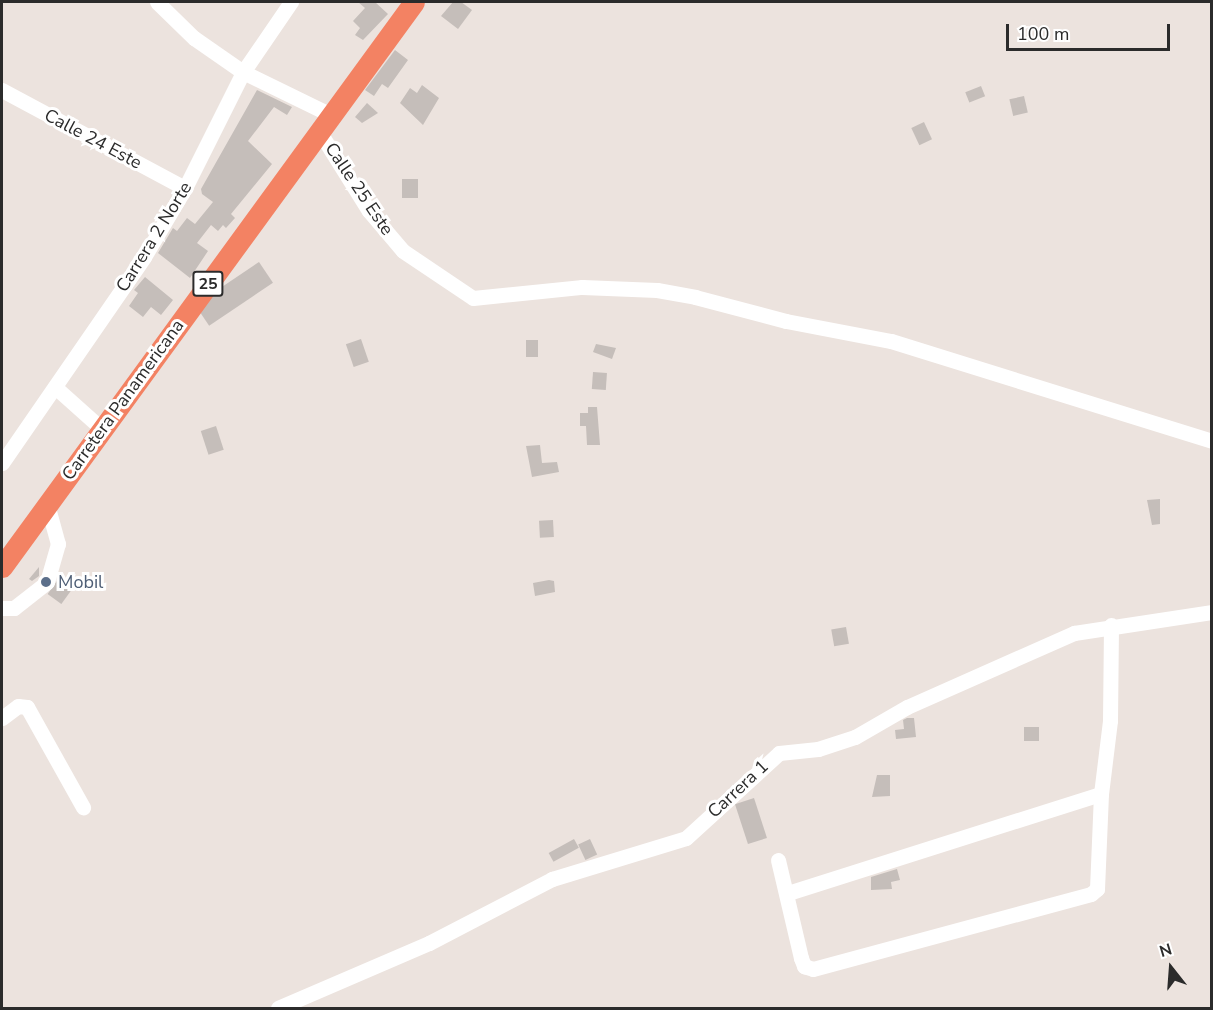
<!DOCTYPE html>
<html>
<head>
<meta charset="utf-8">
<style>
	body { margin:0 }
	#map { position:relative; width:1213px; height:1010px; overflow:hidden; background:#ece3de; font-family:"Nunito Sans",sans-serif }
	div>[style] { position:absolute }
	[style*='--x'] { left:calc(var(--x)*1px); top:calc(var(--y)*1px); width:calc(var(--w)*1px); rotate:calc(var(--a)*1deg) }
	.building>* { inset:0; background:#c5beba; transform-origin:0 0 }
	.minor>* { height:15px; margin:-7.5px; padding:0 7.5px; transform-origin:7.5px; border-radius:7.5px; background:#fff }
	.highway>* { height:21px; margin:-10.5px; padding:0 10.5px; transform-origin:10.5px; border-radius:10.5px; background:#f38263 }
	.dots>* { width:16px; height:16px; translate:-50% -50%; box-sizing:border-box; border:3px solid #fff; border-radius:50% }
	span { translate:-50% -50%; white-space:nowrap; text-align:center; line-height:1.15; -webkit-text-stroke:6px #fff; paint-order:stroke }
	.shield-label span { padding:2px 4px; background:#fff; border:2px solid; border-radius:4px; -webkit-text-stroke-width:0 }
	.shield-label { font-size:16px; color:#2b2b2b; font-weight:700 }
	.street-label { font-size:18px; color:#2b2b2b }
	.service-label { font-size:18px; color:#4e5e75 }
	.left { translate:0 -50%; text-align:left }
	.frame { position:absolute; inset:0; border:3px solid #2b2b2b; pointer-events:none }
	.north { position:absolute; left:1141px; top:938px; width:60px; height:60px; -webkit-text-stroke:4px #fff; paint-order:stroke; rotate:343deg; font-size:16px; font-weight:700; line-height:24px; text-align:center; color:#2b2b2b }
	.north::after { content:''; display:block; margin:auto; width:21px; height:27px; background:#2b2b2b; clip-path:polygon(50% 0,100% 100%,50% 72%,0 100%) }
	.scale { position:absolute; left:1006px; top:24px; width:164px; height:27px; box-sizing:border-box; border:3px solid #2b2b2b; border-top:0; padding-left:8px; font-size:18px; line-height:21px; white-space:nowrap; color:#2b2b2b; -webkit-text-stroke:4px #fff; paint-order:stroke }
</style>
</head>
<body>
<div id="map">
	<div class="building">
		<i style="clip-path:polygon(358px 2px,375px 2px,388px 14px,363px 40px,355px 35px,360px 28px,353px 21px,365px 8px)"></i>
		<i style="clip-path:polygon(453px 2px,461px 2px,472px 10px,458px 29px,441px 16px)"></i>
		<i style="clip-path:polygon(395px 50px,408px 60px,388px 88px,382px 84px,374px 96px,365px 90px)"></i>
		<i style="clip-path:polygon(422px 85px,439px 98px,423px 125px,400px 103px,410px 88px,417px 93px)"></i>
		<i style="left:981px;top:86px;width:11px;height:17px;rotate:68deg"></i>
		<i style="clip-path:polygon(257px 90px,292px 107px,287px 115px,274px 107px,248px 141px,272px 164px,231px 214px,235px 218px,226px 228px,223px 225px,218px 231px,211px 225px,197px 243px,208px 251px,190px 278px,158px 253px,173px 228px,177px 231px,187px 218px,195px 224px,213px 202px,202px 194px,201px 189px)"></i>
		<i style="left:1024px;top:96px;width:17px;height:15px;rotate:77deg"></i>
		<i style="clip-path:polygon(367px 103px,378px 113px,362px 123px,355px 117px)"></i>
		<i style="left:924px;top:122px;width:19px;height:14px;rotate:65deg"></i>
		<i style="left:402px;top:179px;width:16px;height:19px"></i>
		<i style="left:259px;top:262px;width:25px;height:77px;rotate:56deg"></i>
		<i style="clip-path:polygon(145px 277px,173px 300px,161px 315px,151px 307px,143px 317px,129px 306px,138px 293px,134px 290px)"></i>
		<i style="left:361px;top:339px;width:24px;height:16px;rotate:71deg"></i>
		<i style="left:526px;top:340px;width:12px;height:17px"></i>
		<i style="clip-path:polygon(596px 344px,616px 348px,612px 359px,593px 352px)"></i>
		<i style="left:593px;top:372px;width:14px;height:17px;rotate:4deg"></i>
		<i style="clip-path:polygon(588px 407px,597px 407px,600px 445px,587px 445px,586px 426px,580px 426px,580px 413px,588px 413px)"></i>
		<i style="left:216px;top:426px;width:25px;height:16px;rotate:72deg"></i>
		<i style="clip-path:polygon(540px 445px,542px 463px,557px 462px,559px 472px,532px 477px,526px 446px)"></i>
		<i style="clip-path:polygon(1160px 499px,1160px 524px,1152px 525px,1147px 500px)"></i>
		<i style="left:553px;top:520px;width:17px;height:14px;rotate:87deg"></i>
		<i style="clip-path:polygon(39px 567px,39px 576px,32px 581px,29px 579px)"></i>
		<i style="clip-path:polygon(549px 580px,554px 581px,555px 592px,535px 596px,533px 583px)"></i>
		<i style="left:57px;top:581px;width:17px;height:16px;rotate:36deg"></i>
		<i style="left:846px;top:627px;width:17px;height:15px;rotate:80deg"></i>
		<i style="clip-path:polygon(907px 718px,914px 718px,916px 737px,896px 739px,895px 730px,904px 729px,903px 720px)"></i>
		<i style="left:1024px;top:727px;width:15px;height:14px"></i>
		<i style="clip-path:polygon(877px 775px,890px 775px,890px 796px,872px 797px)"></i>
		<i style="left:754px;top:798px;width:42px;height:20px;rotate:72deg"></i>
		<i style="left:574px;top:839px;width:10px;height:29px;rotate:61deg"></i>
		<i style="left:590px;top:839px;width:17px;height:13px;rotate:65deg"></i>
		<i style="clip-path:polygon(897px 869px,900px 880px,891px 882px,892px 889px,871px 890px,871px 877px)"></i>
	</div>
	<div class="minor">
		<i style="--x:157;--y:2;--w:52;--a:44.2"></i>
		<i style="--x:194;--y:38;--w:60;--a:34.8"></i>
		<i style="--x:243;--y:72;--w:98;--a:26"></i>
		<i style="--x:2;--y:90;--w:208;--a:28.2"></i>
		<i style="--x:319;--y:131;--w:94;--a:58"></i>
		<i style="--x:369;--y:211;--w:52;--a:49.6"></i>
		<i style="--x:403;--y:251;--w:84;--a:33.9"></i>
		<i style="--x:473;--y:298;--w:110;--a:-5.8"></i>
		<i style="--x:582;--y:287;--w:75;--a:2.3"></i>
		<i style="--x:657;--y:290;--w:39;--a:10"></i>
		<i style="--x:695;--y:297;--w:94;--a:14.8"></i>
		<i style="--x:786;--y:321;--w:107;--a:10.8"></i>
		<i style="--x:891;--y:341;--w:336;--a:17.3"></i>
		<i style="--x:55;--y:387;--w:63;--a:41.8"></i>
		<i style="--x:2;--y:463;--w:250;--a:-55.4"></i>
		<i style="--x:144;--y:257;--w:80;--a:-59.3"></i>
		<i style="--x:185;--y:188;--w:130;--a:-63.4"></i>
		<i style="--x:243;--y:72;--w:85;--a:-55.6"></i>
		<i style="--x:2;--y:608;--w:12;--a:0"></i>
		<i style="--x:14;--y:608;--w:42;--a:-38.2"></i>
		<i style="--x:47;--y:582;--w:40;--a:-74"></i>
		<i style="--x:58;--y:544;--w:41;--a:-105.4"></i>
		<i style="--x:2;--y:718;--w:20;--a:-37"></i>
		<i style="--x:18;--y:706;--w:9;--a:6"></i>
		<i style="--x:27;--y:707;--w:115;--a:60.8"></i>
		<i style="--x:778;--y:860;--w:101;--a:76.8"></i>
		<i style="--x:801;--y:958;--w:9;--a:69"></i>
		<i style="--x:804;--y:966;--w:9;--a:18"></i>
		<i style="--x:813;--y:969;--w:288;--a:-15.1"></i>
		<i style="--x:1091;--y:894;--w:8;--a:-40"></i>
		<i style="--x:1097;--y:889;--w:95;--a:-87.6"></i>
		<i style="--x:1101;--y:794;--w:74;--a:-83"></i>
		<i style="--x:1110;--y:721;--w:96;--a:-89.4"></i>
		<i style="--x:788;--y:893;--w:328;--a:-17.6"></i>
		<i style="--x:278;--y:1008;--w:164;--a:-23.3"></i>
		<i style="--x:429;--y:943;--w:139;--a:-27.5"></i>
		<i style="--x:552;--y:879;--w:140;--a:-17"></i>
		<i style="--x:686;--y:838;--w:126;--a:-42.4"></i>
		<i style="--x:779;--y:753;--w:39;--a:-6"></i>
		<i style="--x:818;--y:749;--w:39;--a:-18"></i>
		<i style="--x:855;--y:737;--w:60;--a:-30"></i>
		<i style="--x:907;--y:707;--w:183;--a:-23.9"></i>
		<i style="--x:1074;--y:633;--w:140;--a:-8.7"></i>
	</div>
	<div class="highway">
		<i style="--x:2;--y:567;--w:699;--a:-53.9"></i>
	</div>
	<div class="dots">
		<i style="left:46px;top:582px;background:#5c6f8a"></i>
	</div>
	<div class="shield-label">
		<span style="left:208px;top:284px">25</span>
	</div>
	<div class="street-label">
		<span style="left:93px;top:139px;rotate:28deg">Calle 24 Este</span>
		<span style="left:359px;top:189px;rotate:56deg">Calle 25 Este</span>
		<span style="left:154px;top:237px;rotate:-58deg">Carrera 2 Norte</span>
		<span style="left:123px;top:400px;rotate:-54deg">Carretera Panamericana</span>
		<span style="left:738px;top:789px;rotate:-43deg">Carrera 1</span>
	</div>
	<div class="service-label">
		<span class="left" style="left:58px;top:582px">Mobil</span>
	</div>
	<div class="frame"></div>
	<div class="north">N</div>
	<div class="scale">100 m</div>
</div>
</body>
</html>
